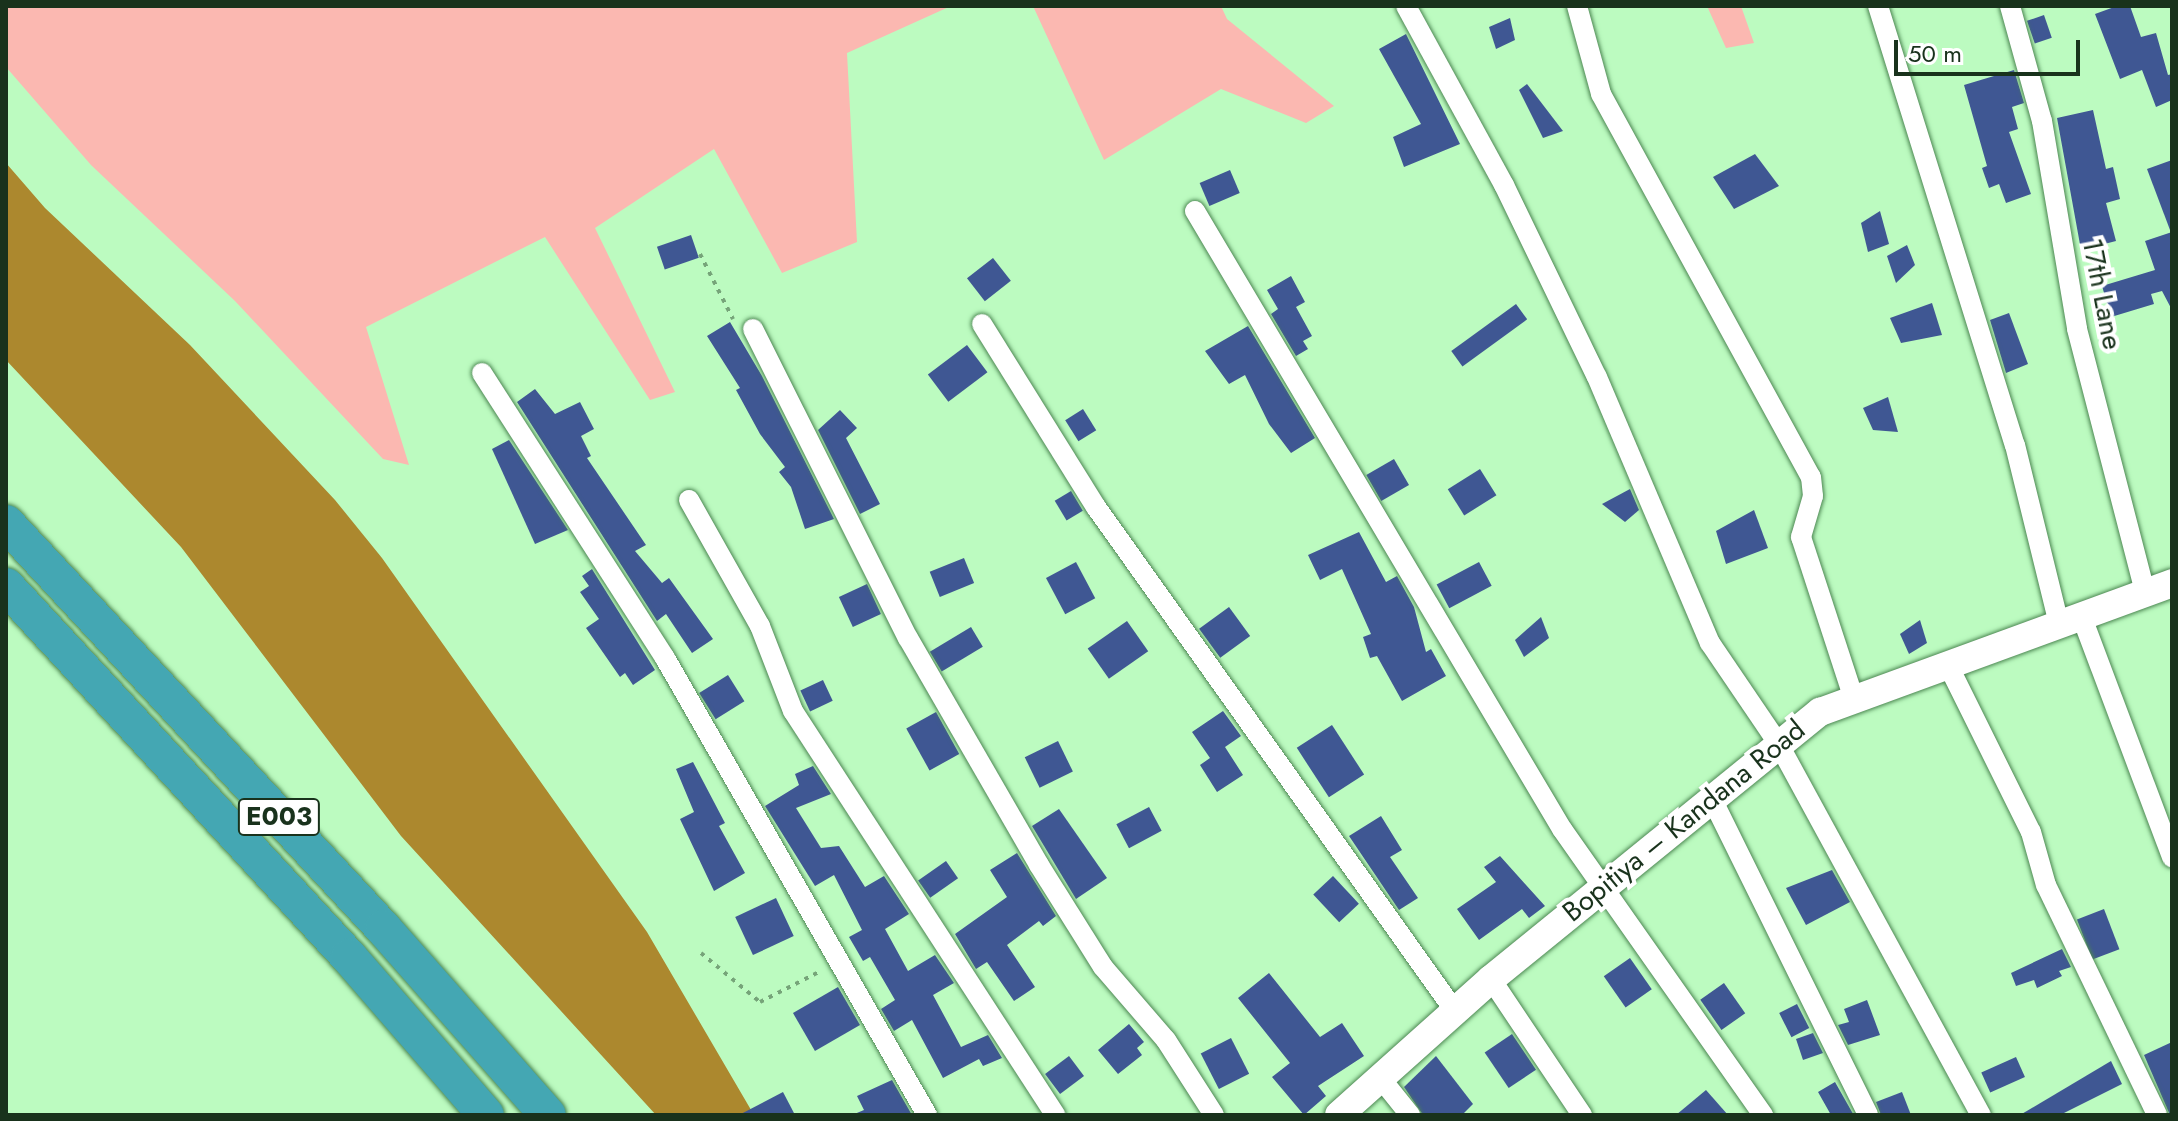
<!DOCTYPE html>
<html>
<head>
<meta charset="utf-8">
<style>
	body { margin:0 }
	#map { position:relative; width:2178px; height:1121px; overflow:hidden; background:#bcfbc0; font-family:Jost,sans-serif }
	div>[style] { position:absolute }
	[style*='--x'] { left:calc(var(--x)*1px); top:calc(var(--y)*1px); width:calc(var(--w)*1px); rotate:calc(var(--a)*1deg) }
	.green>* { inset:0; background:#fbb8b1 }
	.water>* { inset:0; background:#ac882e }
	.building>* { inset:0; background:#3f5793; transform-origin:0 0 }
	.path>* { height:4px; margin-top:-2px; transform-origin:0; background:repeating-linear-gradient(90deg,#76a479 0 4px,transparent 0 10px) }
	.roads { filter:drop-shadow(0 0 2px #4c8752) drop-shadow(0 0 2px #4c8752) }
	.street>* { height:20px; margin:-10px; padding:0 10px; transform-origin:10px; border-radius:10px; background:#fff }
	.secondary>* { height:28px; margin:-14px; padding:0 14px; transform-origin:14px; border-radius:14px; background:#fff }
	.highway>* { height:36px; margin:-18px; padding:0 18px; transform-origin:18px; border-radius:18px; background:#44a7b3 }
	span { translate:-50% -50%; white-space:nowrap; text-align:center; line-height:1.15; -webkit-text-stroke:8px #fff; paint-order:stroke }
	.shield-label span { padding:2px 6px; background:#fff; border:2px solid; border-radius:6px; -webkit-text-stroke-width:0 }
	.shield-label { font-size:26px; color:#19321c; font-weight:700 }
	.street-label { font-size:28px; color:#19321c }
	.frame { position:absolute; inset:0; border:8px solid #19321c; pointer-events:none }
	.scale { position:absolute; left:1894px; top:40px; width:186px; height:36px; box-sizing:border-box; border:4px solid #19321c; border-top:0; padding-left:10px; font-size:24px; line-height:28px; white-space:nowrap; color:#19321c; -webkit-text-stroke:6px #fff; paint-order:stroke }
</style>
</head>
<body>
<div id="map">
	<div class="green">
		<i style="clip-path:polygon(6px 6px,951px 6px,847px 53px,857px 242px,782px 273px,714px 149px,595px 228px,675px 392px,650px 400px,545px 237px,366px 327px,409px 465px,383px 459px,235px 301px,91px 165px,6px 67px)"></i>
		<i style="clip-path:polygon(1033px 6px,1221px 6px,1227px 19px,1334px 106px,1306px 123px,1221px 89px,1104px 160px)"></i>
		<i style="clip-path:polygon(1707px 6px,1741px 6px,1754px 43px,1726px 48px)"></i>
	</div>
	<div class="water">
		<i style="clip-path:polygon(6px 163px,45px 208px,190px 345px,335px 500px,382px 558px,647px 932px,754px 1115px,656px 1115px,401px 836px,181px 547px,6px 360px)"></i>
	</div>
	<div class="building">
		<i style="clip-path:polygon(2117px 6px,2130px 6px,2141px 37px,2156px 33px,2168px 75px,2172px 74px,2172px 100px,2156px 107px,2142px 70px,2120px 79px,2095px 14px)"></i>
		<i style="left:2044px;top:15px;width:24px;height:18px;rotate:71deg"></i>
		<i style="clip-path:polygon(1510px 18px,1515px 40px,1496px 49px,1489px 27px)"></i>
		<i style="clip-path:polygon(1406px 34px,1460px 144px,1404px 167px,1393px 137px,1421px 124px,1379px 49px)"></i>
		<i style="clip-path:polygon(2014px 70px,2024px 103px,2012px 107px,2018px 129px,2009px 132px,2031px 194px,2006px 203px,1999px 184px,1989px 188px,1982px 168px,1987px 166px,1964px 85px)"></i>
		<i style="clip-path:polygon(1527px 84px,1563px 131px,1543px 138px,1519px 90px)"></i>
		<i style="clip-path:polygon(2093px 110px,2106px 169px,2113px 167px,2120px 199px,2106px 203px,2116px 241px,2081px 250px,2057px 118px)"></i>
		<i style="clip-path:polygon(1755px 154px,1779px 186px,1734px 209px,1713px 177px)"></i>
		<i style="clip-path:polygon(2172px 160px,2172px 230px,2170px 230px,2147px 169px)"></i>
		<i style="left:1230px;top:170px;width:25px;height:33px;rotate:67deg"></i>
		<i style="clip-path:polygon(1880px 211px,1889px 244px,1868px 252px,1861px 223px)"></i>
		<i style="clip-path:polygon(2172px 232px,2172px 310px,2162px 291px,2151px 294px,2154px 304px,2111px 317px,2102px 286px,2155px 270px,2145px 241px)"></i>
		<i style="left:691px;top:235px;width:24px;height:36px;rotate:71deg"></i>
		<i style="clip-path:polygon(1907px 245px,1915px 265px,1896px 283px,1887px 256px)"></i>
		<i style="left:993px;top:258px;width:29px;height:33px;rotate:52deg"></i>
		<i style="clip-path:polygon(1291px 276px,1305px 302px,1296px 307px,1312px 336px,1303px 341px,1308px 349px,1296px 356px,1271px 314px,1278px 309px,1267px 290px)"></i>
		<i style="clip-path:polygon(1932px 303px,1942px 335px,1901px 343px,1890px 318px)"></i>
		<i style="left:1516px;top:304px;width:19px;height:80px;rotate:54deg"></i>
		<i style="clip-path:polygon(2009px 313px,2028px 364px,2006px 373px,1990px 320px)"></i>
		<i style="clip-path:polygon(730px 322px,762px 376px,834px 519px,805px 529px,791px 487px,779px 472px,785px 467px,760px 434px,736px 390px,740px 388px,707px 336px)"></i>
		<i style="clip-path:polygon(1248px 326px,1315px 438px,1291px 453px,1269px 424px,1245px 375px,1229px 384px,1205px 351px)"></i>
		<i style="left:967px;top:345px;width:34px;height:49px;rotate:53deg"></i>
		<i style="clip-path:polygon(535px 389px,555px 414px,580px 402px,594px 429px,581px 436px,591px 456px,587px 458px,646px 545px,635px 551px,662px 583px,669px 578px,713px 639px,692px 653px,666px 614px,657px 621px,517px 402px)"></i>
		<i style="clip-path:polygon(1888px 397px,1898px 432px,1873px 430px,1863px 408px)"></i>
		<i style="left:1083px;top:409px;width:25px;height:21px;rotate:58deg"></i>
		<i style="clip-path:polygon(840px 410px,857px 428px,846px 438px,880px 504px,860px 514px,818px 430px)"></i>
		<i style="clip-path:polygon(509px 440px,568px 530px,535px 544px,492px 449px)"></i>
		<i style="left:1394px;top:459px;width:30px;height:32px;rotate:60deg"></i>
		<i style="left:1480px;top:469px;width:31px;height:38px;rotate:58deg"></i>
		<i style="clip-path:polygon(1630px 489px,1639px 510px,1625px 522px,1602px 504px)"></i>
		<i style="left:1071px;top:491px;width:23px;height:19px;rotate:59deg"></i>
		<i style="clip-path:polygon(1754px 510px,1768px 548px,1726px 564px,1716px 531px)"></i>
		<i style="clip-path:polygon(1359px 532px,1386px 582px,1397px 576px,1414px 607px,1426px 652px,1431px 649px,1446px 676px,1402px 701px,1377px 656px,1370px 658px,1363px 637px,1371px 634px,1342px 569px,1320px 580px,1308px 555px)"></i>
		<i style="left:964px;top:558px;width:27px;height:37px;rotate:68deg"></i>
		<i style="left:1076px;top:562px;width:41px;height:34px;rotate:62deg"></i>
		<i style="left:1479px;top:562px;width:27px;height:48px;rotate:62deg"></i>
		<i style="clip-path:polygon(592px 569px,655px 670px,633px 685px,625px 673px,620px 677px,586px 628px,599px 619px,580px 592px,589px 586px,582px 576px)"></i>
		<i style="left:867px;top:584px;width:33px;height:31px;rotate:65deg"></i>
		<i style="left:1229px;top:607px;width:36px;height:37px;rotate:54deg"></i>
		<i style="clip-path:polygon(1541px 617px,1549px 638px,1524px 657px,1515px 640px)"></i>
		<i style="clip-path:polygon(1920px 620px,1927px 643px,1909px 654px,1900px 634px)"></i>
		<i style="left:1127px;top:621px;width:37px;height:48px;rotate:55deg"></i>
		<i style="left:971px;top:627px;width:23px;height:48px;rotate:59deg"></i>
		<i style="left:728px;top:675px;width:31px;height:34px;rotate:58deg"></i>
		<i style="left:823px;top:680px;width:23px;height:25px;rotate:65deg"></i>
		<i style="clip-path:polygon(1223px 711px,1241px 736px,1225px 747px,1243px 775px,1217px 792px,1200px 765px,1210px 758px,1192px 732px)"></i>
		<i style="left:936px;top:712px;width:48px;height:34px;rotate:61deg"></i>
		<i style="left:1332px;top:725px;width:59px;height:42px;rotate:57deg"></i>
		<i style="left:1058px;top:741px;width:34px;height:37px;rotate:64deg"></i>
		<i style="clip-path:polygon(693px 762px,725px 823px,719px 826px,745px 873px,714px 891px,680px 819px,694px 812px,676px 769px)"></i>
		<i style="clip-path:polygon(813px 766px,831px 794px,796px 808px,821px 848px,839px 846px,865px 887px,884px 876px,909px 914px,885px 929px,908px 971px,935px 955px,954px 983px,933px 995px,961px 1047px,988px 1035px,1002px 1058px,983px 1066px,979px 1059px,943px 1078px,912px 1020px,894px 1031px,881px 1009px,895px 1000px,870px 957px,863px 961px,849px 937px,862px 930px,834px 875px,815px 886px,765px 806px,799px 785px,795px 774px)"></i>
		<i style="left:1149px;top:807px;width:27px;height:37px;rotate:62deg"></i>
		<i style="clip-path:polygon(1059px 809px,1107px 878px,1076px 899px,1032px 826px)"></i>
		<i style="clip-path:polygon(1381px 816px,1402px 850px,1390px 857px,1418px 898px,1399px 910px,1349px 836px)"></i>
		<i style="clip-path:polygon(1017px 853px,1056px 916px,1043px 926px,1039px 921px,1007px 945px,1035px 987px,1014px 1001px,987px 962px,976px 969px,955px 934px,1007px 897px,990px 870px)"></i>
		<i style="clip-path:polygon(1500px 856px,1545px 906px,1529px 918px,1522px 909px,1479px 940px,1457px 909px,1496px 882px,1484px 867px)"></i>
		<i style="left:946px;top:861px;width:21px;height:34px;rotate:55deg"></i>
		<i style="clip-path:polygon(1832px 870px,1850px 902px,1806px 925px,1786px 888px)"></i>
		<i style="left:1333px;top:876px;width:38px;height:27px;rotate:47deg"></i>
		<i style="left:776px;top:898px;width:42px;height:45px;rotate:65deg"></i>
		<i style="left:2104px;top:909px;width:43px;height:29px;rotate:69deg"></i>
		<i style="clip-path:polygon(2062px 949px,2071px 967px,2059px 971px,2062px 976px,2037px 988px,2034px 980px,2016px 986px,2011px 973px)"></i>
		<i style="left:1630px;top:958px;width:38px;height:32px;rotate:55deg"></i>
		<i style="clip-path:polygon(1269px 973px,1320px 1037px,1342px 1023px,1364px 1056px,1318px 1086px,1326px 1096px,1304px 1115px,1272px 1077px,1290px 1063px,1238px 998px)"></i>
		<i style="left:1724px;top:983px;width:37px;height:29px;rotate:55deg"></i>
		<i style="left:838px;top:987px;width:44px;height:52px;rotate:60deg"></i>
		<i style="clip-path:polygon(1867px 1000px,1880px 1035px,1848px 1045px,1838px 1025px,1849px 1022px,1844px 1009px)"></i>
		<i style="left:1797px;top:1004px;width:27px;height:20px;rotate:63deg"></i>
		<i style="clip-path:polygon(1129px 1024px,1144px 1042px,1137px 1048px,1142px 1055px,1118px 1074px,1098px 1050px)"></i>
		<i style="clip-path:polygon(1813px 1033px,1823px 1053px,1803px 1060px,1796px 1039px)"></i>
		<i style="left:1512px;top:1034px;width:43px;height:33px;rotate:56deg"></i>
		<i style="left:1231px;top:1038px;width:40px;height:34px;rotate:63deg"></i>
		<i style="clip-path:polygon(2172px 1042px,2172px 1115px,2170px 1115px,2144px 1055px)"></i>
		<i style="left:1069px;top:1056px;width:25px;height:30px;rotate:53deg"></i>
		<i style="clip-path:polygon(1436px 1056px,1473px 1104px,1462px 1115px,1423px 1115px,1404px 1087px)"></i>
		<i style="left:2016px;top:1057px;width:22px;height:38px;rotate:66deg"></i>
		<i style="clip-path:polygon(2111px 1061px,2122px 1084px,2060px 1115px,2020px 1115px)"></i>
		<i style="clip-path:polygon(892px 1080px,912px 1115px,852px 1115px,864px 1110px,857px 1096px)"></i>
		<i style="clip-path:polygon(1835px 1082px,1852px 1112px,1854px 1115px,1831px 1115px,1818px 1092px)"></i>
		<i style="clip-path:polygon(1706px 1090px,1728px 1115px,1676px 1115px)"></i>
		<i style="clip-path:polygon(783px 1092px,795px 1115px,739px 1115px)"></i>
		<i style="clip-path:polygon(1902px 1092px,1911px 1115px,1881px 1115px,1876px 1102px)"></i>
	</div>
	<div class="path">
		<i style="--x:700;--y:254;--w:73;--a:63.1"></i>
		<i style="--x:701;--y:953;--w:77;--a:39.7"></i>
		<i style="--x:760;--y:1002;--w:66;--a:-27"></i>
	</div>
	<div class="roads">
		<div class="street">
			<i style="--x:1406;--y:6;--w:204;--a:61.3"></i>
			<i style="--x:1504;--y:185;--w:213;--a:64.2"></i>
			<i style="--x:1597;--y:377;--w:289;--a:67"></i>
			<i style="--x:1710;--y:643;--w:121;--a:55.8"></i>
			<i style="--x:1778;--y:743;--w:424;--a:61.4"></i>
			<i style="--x:1577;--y:6;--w:91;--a:74.7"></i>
			<i style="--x:1601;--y:94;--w:437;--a:61.3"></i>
			<i style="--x:1811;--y:477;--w:19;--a:84"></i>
			<i style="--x:1813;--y:496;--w:43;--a:106.3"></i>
			<i style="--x:1801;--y:537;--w:170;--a:71.9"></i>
			<i style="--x:1878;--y:6;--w:460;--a:72.7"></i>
			<i style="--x:2015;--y:445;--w:184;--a:76.2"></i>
			<i style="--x:2010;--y:6;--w:119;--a:74.5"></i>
			<i style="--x:2042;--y:121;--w:211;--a:80.4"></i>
			<i style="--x:2077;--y:329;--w:272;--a:75.5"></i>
			<i style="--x:1195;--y:211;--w:719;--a:59.3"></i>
			<i style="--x:1562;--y:829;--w:350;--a:54.9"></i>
			<i style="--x:982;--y:324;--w:216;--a:58.1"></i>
			<i style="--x:1096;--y:507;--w:617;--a:54.56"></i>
			<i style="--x:753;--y:329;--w:346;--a:63.4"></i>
			<i style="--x:908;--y:638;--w:262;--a:60"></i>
			<i style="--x:1039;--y:865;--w:120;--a:57.9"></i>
			<i style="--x:1103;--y:967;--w:96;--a:49.2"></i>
			<i style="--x:1166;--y:1040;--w:89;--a:57.4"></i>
			<i style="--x:482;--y:373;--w:339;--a:57.3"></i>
			<i style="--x:665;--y:658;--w:527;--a:60.17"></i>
			<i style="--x:689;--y:500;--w:145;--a:60.6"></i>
			<i style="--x:760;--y:626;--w:91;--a:68.8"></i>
			<i style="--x:793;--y:711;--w:482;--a:57"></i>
			<i style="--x:2081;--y:615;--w:259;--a:69.4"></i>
			<i style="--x:1948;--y:665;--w:186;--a:63.6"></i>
			<i style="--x:2031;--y:832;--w:55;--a:74.2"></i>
			<i style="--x:2046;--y:885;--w:255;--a:64.2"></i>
			<i style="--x:1713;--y:801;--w:350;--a:63.7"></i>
			<i style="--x:1491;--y:979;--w:164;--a:56.2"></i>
			<i style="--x:1382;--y:1080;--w:45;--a:51.3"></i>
		</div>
		<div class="secondary">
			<i style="--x:1339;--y:1115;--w:204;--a:-41.8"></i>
			<i style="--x:1491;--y:979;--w:424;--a:-39.1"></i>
			<i style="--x:1820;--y:712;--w:375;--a:-20.1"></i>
		</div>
		<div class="highway">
			<i style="--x:6;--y:523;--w:553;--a:47.05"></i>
			<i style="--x:383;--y:928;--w:249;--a:48.6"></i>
			<i style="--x:6;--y:586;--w:505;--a:47.25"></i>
			<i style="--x:349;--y:957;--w:209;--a:49.1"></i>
		</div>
	</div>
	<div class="shield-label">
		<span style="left:279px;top:817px">E003</span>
	</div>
	<div class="street-label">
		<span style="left:2102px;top:294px;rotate:79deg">17th Lane</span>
		<span style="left:1684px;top:821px;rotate:-39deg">Bopitiya – Kandana Road</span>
	</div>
	<div class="frame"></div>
	<div class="scale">50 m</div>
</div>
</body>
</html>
